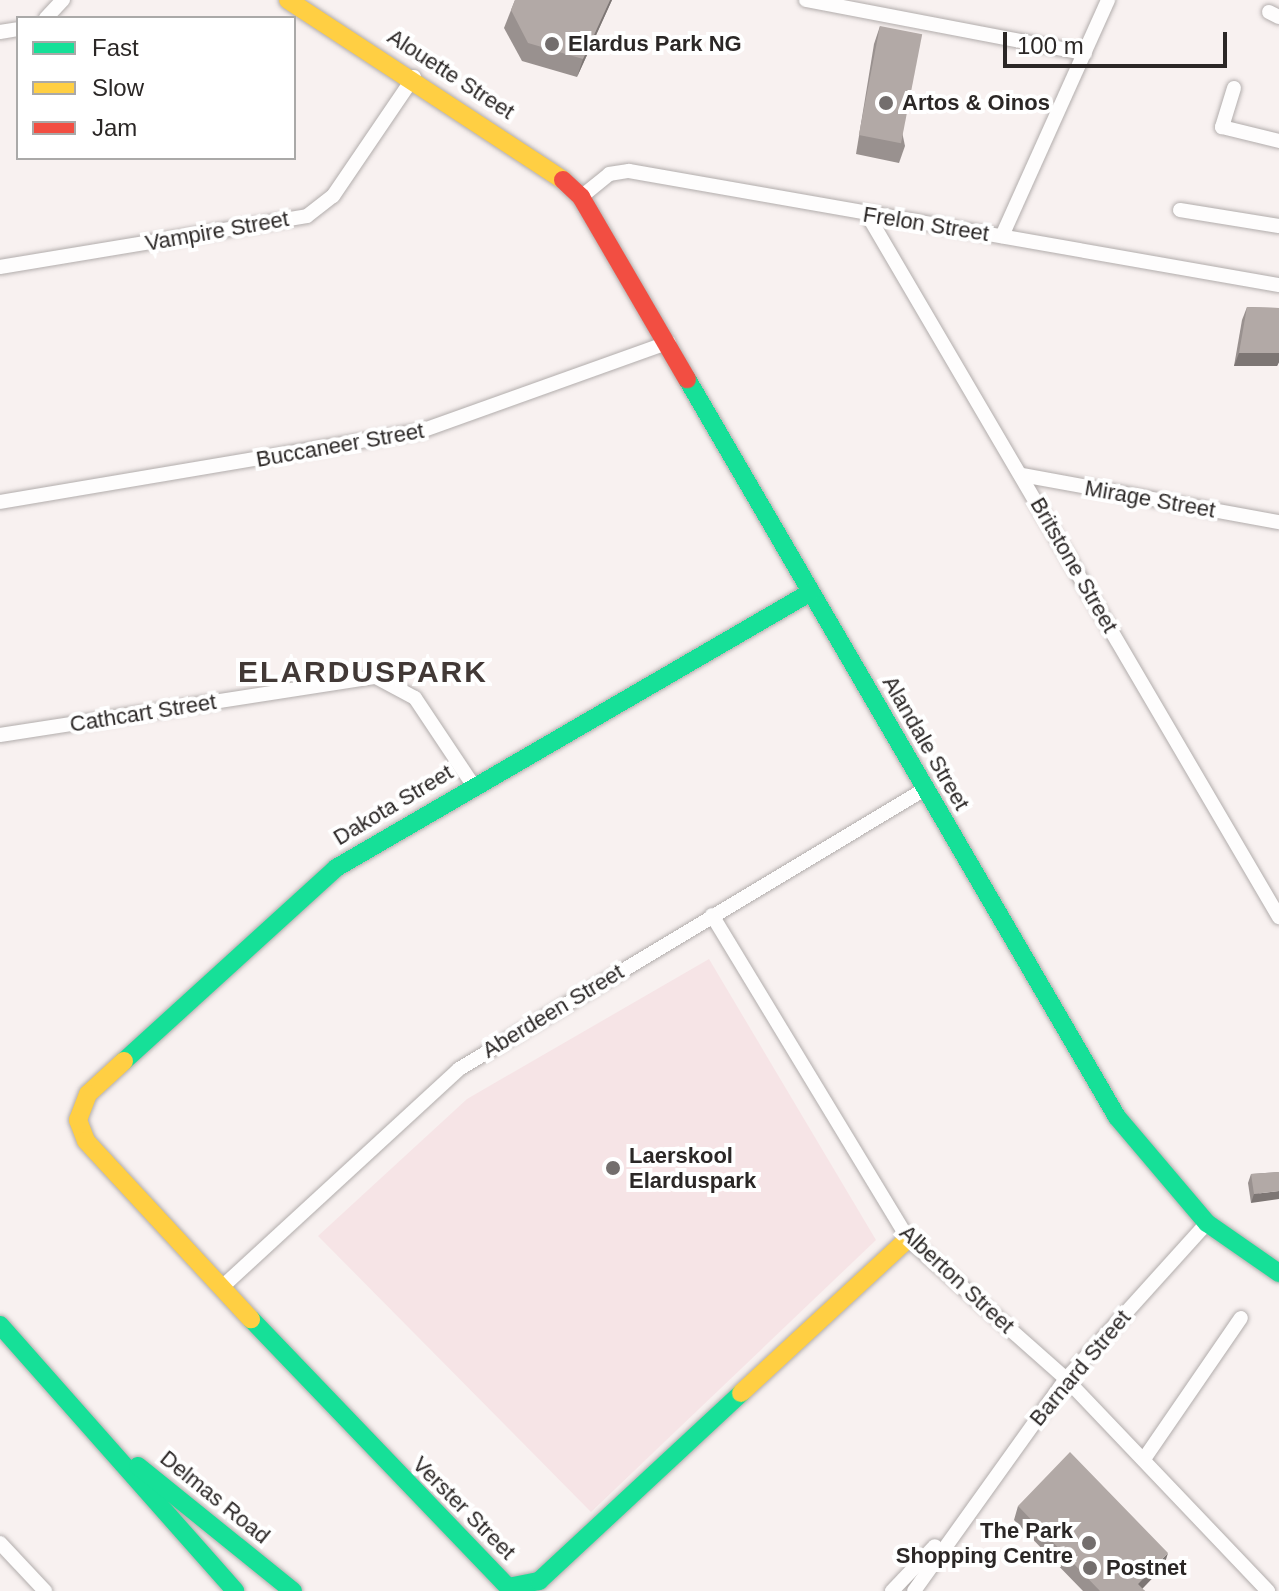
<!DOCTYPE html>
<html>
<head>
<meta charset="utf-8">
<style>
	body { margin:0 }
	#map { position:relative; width:1279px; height:1591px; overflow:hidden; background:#f8f1f0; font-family:Arial,sans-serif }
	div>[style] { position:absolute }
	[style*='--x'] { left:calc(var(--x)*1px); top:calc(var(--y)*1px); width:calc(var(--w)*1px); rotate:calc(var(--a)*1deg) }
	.education>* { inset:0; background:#f6e4e6 }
	.roads { filter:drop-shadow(0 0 2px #b2adac) drop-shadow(0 0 2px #b2adac) }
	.street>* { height:14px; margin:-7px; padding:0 7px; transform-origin:7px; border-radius:7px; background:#fefdfd }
	.fast>* { height:18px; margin:-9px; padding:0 9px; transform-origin:9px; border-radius:9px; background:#16e098 }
	.slow>* { height:18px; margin:-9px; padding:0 9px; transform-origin:9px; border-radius:9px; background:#ffcf43 }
	.jam>* { height:18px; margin:-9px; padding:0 9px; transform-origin:9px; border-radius:9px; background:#f24e42 }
	.wall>* { inset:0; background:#99918f }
	.shaded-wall>* { inset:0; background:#7d7674 }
	.building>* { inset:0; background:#b2a9a6; transform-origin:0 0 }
	.dots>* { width:22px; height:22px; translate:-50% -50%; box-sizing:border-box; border:4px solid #fff; border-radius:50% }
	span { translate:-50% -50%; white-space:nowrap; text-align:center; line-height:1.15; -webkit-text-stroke:8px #fff; paint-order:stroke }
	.poi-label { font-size:22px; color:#2b2726; font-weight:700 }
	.left { translate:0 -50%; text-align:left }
	.right { translate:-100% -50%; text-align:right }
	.street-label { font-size:22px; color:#2b2726 }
	.district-label { font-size:30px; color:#423936; font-weight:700; letter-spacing:2px }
	.legend { position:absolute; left:16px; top:16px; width:280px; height:144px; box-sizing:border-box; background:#fff; border:2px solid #aaa9a8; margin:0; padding:10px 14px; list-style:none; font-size:24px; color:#2b2726 }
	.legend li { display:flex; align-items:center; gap:16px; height:40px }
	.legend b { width:40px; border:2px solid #aaa9a8 }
	.scale { position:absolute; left:1003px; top:32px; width:224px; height:36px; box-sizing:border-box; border:4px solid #2b2726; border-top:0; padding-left:10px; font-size:24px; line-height:28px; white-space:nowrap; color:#2b2726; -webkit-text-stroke:6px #fff; paint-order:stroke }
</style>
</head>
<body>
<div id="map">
	<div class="education">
		<i style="clip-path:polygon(709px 959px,876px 1240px,591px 1512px,318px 1236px,467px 1099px)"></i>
	</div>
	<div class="roads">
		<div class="street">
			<i style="--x:806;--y:0;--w:284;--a:10.8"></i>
			<i style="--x:1269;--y:12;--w:11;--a:27"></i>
			<i style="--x:46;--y:18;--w:25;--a:-47"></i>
			<i style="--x:0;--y:32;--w:18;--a:-9"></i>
			<i style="--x:1234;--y:88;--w:41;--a:107.1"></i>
			<i style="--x:1222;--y:127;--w:59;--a:13.8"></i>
			<i style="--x:581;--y:197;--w:36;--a:-39"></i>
			<i style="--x:609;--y:174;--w:20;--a:-9"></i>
			<i style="--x:629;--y:171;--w:660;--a:9.95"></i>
			<i style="--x:1180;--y:210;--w:100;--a:9.2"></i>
			<i style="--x:867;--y:214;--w:815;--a:59.63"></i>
			<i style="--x:1002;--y:236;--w:259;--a:-65.8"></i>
			<i style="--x:0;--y:267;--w:311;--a:-9.4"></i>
			<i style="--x:307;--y:216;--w:33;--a:-38"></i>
			<i style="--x:333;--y:196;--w:144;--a:-55.8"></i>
			<i style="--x:1022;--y:475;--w:261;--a:10.4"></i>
			<i style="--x:0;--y:502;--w:427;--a:-9.6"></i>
			<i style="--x:421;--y:431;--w:263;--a:-19.7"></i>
			<i style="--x:0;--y:735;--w:380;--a:-8.8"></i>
			<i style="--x:376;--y:677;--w:44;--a:28.3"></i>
			<i style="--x:415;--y:698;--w:105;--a:56.3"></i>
			<i style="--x:712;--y:915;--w:379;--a:58.8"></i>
			<i style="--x:908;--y:1239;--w:211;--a:41.5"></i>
			<i style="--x:1066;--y:1379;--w:293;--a:46.4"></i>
			<i style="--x:221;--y:1288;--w:323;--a:-42.6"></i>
			<i style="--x:459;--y:1069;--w:544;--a:-31"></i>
			<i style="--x:1144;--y:1459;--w:171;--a:-55.5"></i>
			<i style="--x:0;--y:1543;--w:66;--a:46.8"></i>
			<i style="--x:892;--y:1591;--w:62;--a:-46.3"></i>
			<i style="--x:914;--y:1591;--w:261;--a:-54.4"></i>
			<i style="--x:1066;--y:1379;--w:210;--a:-47.9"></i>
		</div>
		<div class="fast">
			<i style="--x:687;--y:379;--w:854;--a:59.77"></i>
			<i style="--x:1117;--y:1117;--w:139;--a:49.7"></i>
			<i style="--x:1207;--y:1223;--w:88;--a:34.8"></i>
			<i style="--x:124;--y:1061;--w:287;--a:-42.3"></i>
			<i style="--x:336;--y:868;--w:549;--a:-30.16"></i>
			<i style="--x:251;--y:1319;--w:371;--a:46.2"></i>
			<i style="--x:508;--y:1587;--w:32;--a:-11"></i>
			<i style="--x:539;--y:1581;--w:276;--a:-42.9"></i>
			<i style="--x:0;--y:1325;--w:355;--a:48.5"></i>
			<i style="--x:138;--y:1466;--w:199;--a:38.9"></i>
		</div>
		<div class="slow">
			<i style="--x:288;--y:0;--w:329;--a:33.2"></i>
			<i style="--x:124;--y:1061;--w:49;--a:137.5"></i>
			<i style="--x:88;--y:1094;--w:28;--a:111"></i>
			<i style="--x:78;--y:1120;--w:22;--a:69"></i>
			<i style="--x:86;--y:1141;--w:243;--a:47.2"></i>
			<i style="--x:741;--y:1393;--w:227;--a:-42.7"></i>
		</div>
		<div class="jam">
			<i style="--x:563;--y:180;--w:25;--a:43"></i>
			<i style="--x:581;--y:197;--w:211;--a:59.8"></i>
		</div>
	</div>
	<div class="wall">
		<i style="clip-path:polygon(515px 0,612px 0,577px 77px,522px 61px,504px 28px)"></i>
		<i style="clip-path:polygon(880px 26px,905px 146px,899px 163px,856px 154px,874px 44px)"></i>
		<i style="clip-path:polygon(1247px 307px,1279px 308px,1279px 362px,1277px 366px,1234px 366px,1242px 320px)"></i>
		<i style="clip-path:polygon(1279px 1172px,1251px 1203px,1248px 1183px,1251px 1174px)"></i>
		<i style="clip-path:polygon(1018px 1506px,1164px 1566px,1142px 1589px,1145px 1591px,1083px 1591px,1014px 1520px)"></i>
	</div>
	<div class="shaded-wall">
		<i style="clip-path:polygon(610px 0,612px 0,577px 77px,583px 59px)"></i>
		<i style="clip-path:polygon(1239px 353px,1279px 353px,1279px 362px,1277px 366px,1234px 366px)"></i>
		<i style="clip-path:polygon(1279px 1191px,1279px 1199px,1251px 1203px,1254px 1194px)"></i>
		<i style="clip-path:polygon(1168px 1553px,1164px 1566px,1140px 1591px,1138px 1584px)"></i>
	</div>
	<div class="building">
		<i style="clip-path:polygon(515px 0,610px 0,583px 59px,528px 43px,511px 10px)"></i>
		<i style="left:880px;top:26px;width:43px;height:111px;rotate:11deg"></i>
		<i style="clip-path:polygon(1247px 307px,1279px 308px,1279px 353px,1239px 353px)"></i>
		<i style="clip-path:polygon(1279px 1172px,1279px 1191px,1254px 1194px,1251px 1174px)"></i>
		<i style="clip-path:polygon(1070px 1452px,1168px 1553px,1138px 1584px,1145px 1591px,1100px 1591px,1018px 1506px)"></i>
	</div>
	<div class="dots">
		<i style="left:552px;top:44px;background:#736e6d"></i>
		<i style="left:886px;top:103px;background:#736e6d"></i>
		<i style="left:613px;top:1168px;background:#736e6d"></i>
		<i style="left:1089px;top:1543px;background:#736e6d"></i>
		<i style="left:1090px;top:1568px;background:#736e6d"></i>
	</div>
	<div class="poi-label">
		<span class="left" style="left:568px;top:44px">Elardus Park NG</span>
		<span class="left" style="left:902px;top:103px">Artos &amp; Oinos</span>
		<span class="left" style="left:629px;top:1168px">Laerskool<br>Elarduspark</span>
		<span class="right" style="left:1073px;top:1543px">The Park<br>Shopping Centre</span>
		<span class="left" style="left:1106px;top:1568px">Postnet</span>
	</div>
	<div class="street-label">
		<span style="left:451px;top:74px;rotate:33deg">Alouette Street</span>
		<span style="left:926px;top:224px;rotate:9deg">Frelon Street</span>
		<span style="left:217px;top:231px;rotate:-10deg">Vampire Street</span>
		<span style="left:340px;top:445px;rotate:-10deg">Buccaneer Street</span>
		<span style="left:1150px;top:499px;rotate:10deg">Mirage Street</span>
		<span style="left:1074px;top:565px;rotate:60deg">Britstone Street</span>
		<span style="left:143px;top:713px;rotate:-9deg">Cathcart Street</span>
		<span style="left:926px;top:743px;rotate:60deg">Alandale Street</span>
		<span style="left:393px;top:805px;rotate:-31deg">Dakota Street</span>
		<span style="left:553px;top:1011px;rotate:-31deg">Aberdeen Street</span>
		<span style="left:957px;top:1279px;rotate:43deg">Alberton Street</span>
		<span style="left:1080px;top:1368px;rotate:-50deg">Barnard Street</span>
		<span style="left:215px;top:1497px;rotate:39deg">Delmas Road</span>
		<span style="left:464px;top:1508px;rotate:45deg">Verster Street</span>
	</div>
	<div class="district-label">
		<span style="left:363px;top:672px">ELARDUSPARK</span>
	</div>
	<ul class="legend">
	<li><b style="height:10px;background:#16e098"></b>Fast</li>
	<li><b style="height:10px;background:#ffcf43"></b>Slow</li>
	<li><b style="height:10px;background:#f24e42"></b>Jam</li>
	</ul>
	<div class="scale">100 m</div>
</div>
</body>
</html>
